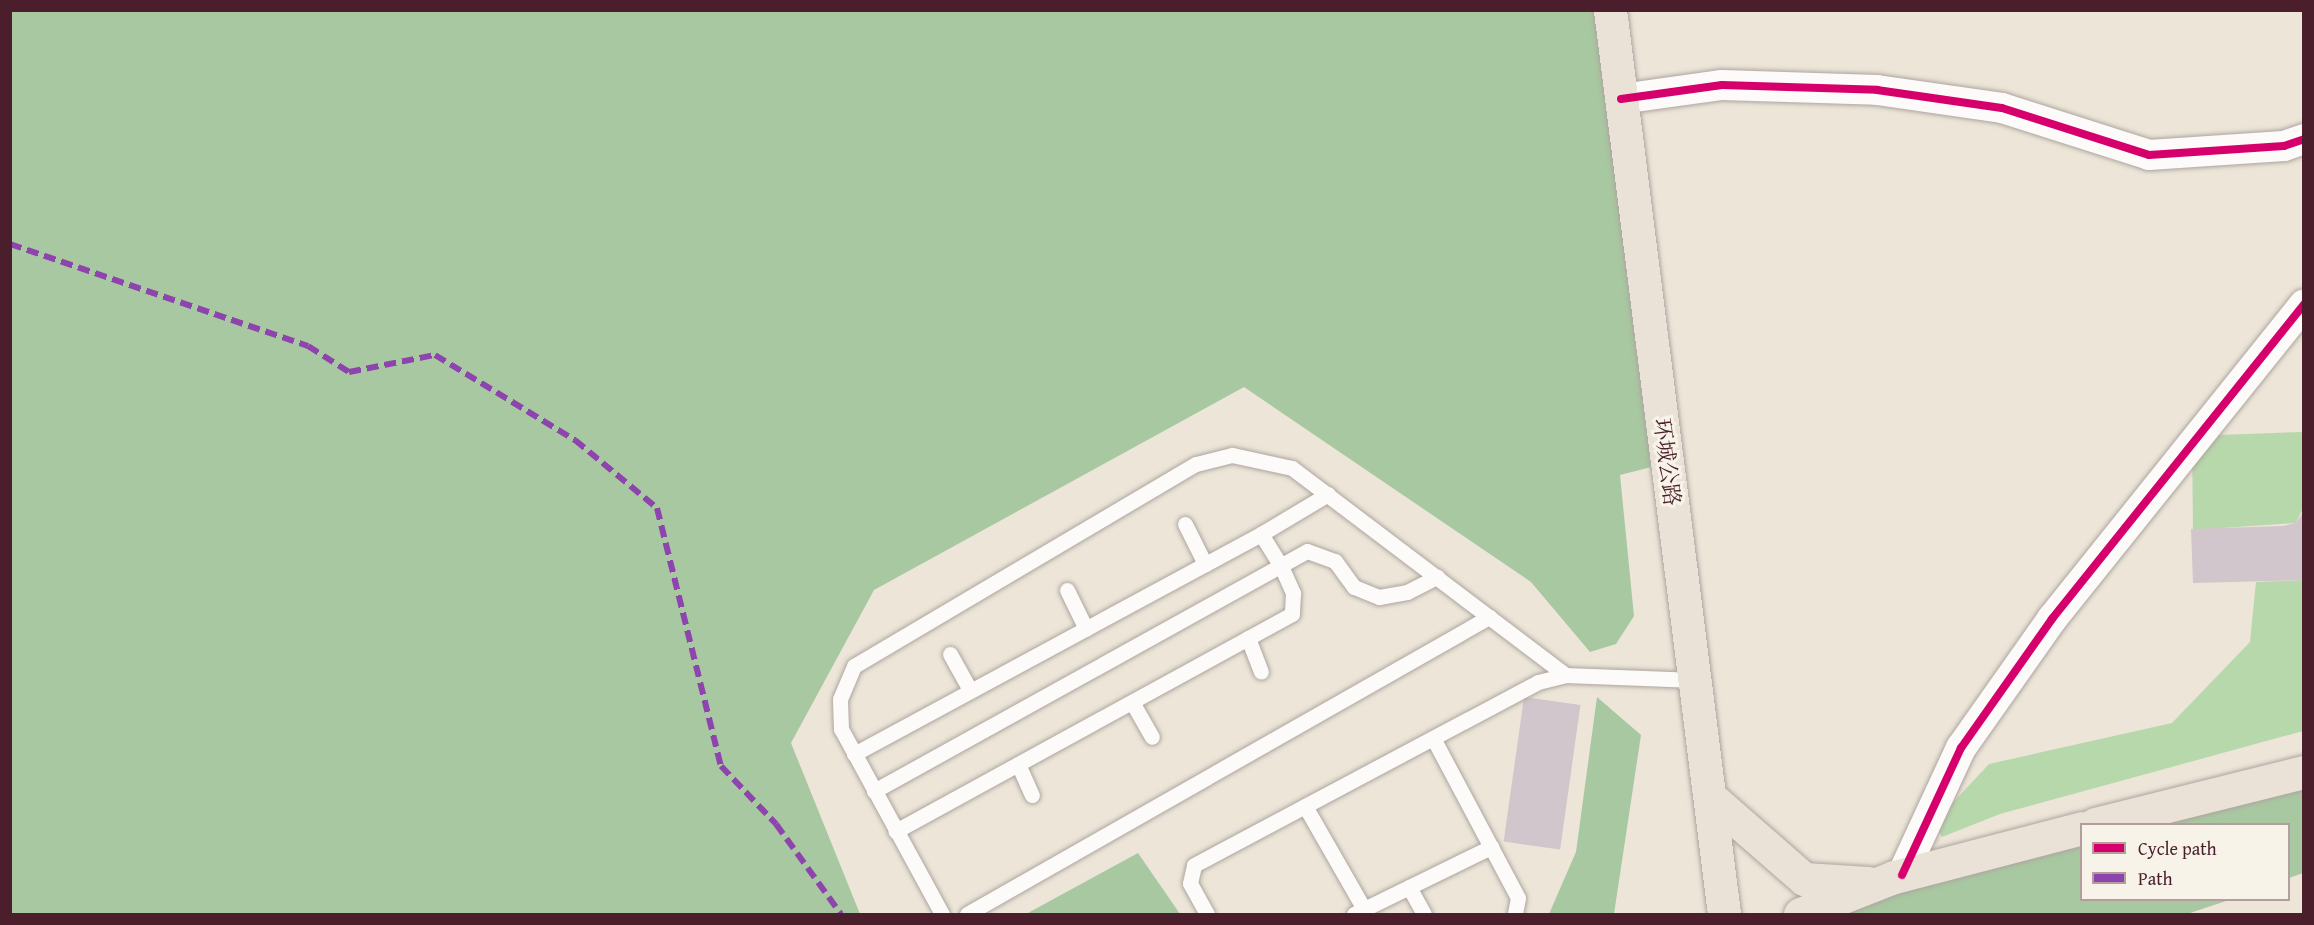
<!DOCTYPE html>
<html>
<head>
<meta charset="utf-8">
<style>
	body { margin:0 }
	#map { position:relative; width:2314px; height:925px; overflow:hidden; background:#ece5d8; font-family:"Gentium Book Plus","Noto Serif SC",serif }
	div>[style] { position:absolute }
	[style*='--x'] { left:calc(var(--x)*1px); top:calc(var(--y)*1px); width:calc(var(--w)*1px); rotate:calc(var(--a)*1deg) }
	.green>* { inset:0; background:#b7d8ab }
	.forest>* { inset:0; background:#a8c8a1 }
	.building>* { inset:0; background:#d0c6cb; transform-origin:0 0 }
	.roads { filter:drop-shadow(0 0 2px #aea59f) drop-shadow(0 0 2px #aea59f) }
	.lane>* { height:15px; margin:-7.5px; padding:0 7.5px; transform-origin:7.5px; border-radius:7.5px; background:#fcfbf9 }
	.street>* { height:30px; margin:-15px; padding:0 15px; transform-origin:15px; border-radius:15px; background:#fcfbf9 }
	.highway>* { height:33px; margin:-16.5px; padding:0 16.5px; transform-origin:16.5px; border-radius:16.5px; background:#eae2d6 }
	.quiet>* { height:6px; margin-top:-3px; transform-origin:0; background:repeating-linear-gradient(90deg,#8e44ad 0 12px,transparent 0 18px) }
	.cycleway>* { height:8px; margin:-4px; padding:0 4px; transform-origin:4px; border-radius:4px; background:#d6006c }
	span { translate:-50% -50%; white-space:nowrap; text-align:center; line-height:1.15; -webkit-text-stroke:6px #f7f3e8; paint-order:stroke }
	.street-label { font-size:22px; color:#4a1f2b }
	.frame { position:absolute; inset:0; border:12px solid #4a1f2b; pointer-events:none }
	.legend { position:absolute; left:2080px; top:823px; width:210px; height:78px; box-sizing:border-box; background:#f7f3e8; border:2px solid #b29e9c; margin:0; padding:8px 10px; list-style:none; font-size:18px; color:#4a1f2b }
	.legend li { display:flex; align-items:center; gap:12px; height:30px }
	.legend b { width:30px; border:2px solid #b29e9c }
</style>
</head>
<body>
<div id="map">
	<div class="green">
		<i style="clip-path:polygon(2303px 432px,2303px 508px,2296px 523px,2193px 530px,2192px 436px)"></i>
		<i style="clip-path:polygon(2303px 580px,2303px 731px,2000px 814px,1942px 837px,1934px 823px,1989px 764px,2172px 723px,2250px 642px,2256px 582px)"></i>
	</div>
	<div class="forest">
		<i style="clip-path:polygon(10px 11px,1610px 11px,1667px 463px,1620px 475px,1634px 616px,1616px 644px,1590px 652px,1531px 582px,1244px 387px,874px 590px,791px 743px,860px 914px,11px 914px)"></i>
		<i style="clip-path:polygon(1597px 697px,1641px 735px,1614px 914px,1549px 914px,1576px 852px)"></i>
		<i style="clip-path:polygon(2303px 772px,2303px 873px,2289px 878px,2288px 824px,2095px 824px)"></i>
		<i style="clip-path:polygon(2081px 828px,2082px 900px,2229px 900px,2187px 914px,1800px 914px)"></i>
		<i style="clip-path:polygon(1138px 853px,1180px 914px,1026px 914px)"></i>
	</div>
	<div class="building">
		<i style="clip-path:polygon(2304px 511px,2304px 580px,2193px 583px,2191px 529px,2283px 526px,2296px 523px)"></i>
		<i style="left:1524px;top:697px;width:57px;height:146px;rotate:8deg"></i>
	</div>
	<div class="roads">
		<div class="lane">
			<i style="--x:1185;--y:524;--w:45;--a:63.4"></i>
			<i style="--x:1261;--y:534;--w:78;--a:-30.8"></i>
			<i style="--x:1067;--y:590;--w:43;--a:64"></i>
			<i style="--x:1248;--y:638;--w:36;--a:69"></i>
			<i style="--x:950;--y:654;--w:41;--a:60.9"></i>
			<i style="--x:1132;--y:702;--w:40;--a:60.3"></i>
			<i style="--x:1433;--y:738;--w:181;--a:62"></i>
			<i style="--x:1518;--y:898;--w:16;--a:101"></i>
			<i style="--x:854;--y:754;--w:463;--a:-28.4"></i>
			<i style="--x:1261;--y:534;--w:38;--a:58"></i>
			<i style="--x:1281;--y:566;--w:30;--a:66"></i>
			<i style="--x:1293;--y:593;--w:21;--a:93"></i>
			<i style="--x:1292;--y:614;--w:452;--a:151.3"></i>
			<i style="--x:1018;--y:764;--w:34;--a:66"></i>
			<i style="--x:874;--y:791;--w:495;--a:-29"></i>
			<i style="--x:1307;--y:551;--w:30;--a:20"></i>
			<i style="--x:1335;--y:561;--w:32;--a:54"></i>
			<i style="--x:1354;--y:587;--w:27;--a:22"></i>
			<i style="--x:1379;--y:597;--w:28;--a:-10"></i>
			<i style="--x:1407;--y:592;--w:34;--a:-27"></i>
			<i style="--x:1305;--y:806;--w:119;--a:60.2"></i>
			<i style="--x:1409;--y:887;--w:31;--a:61"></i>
			<i style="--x:942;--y:914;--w:211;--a:-118.6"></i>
			<i style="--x:841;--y:729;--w:30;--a:-92"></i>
			<i style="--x:840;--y:699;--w:36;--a:-67"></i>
			<i style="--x:854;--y:666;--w:397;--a:-30.6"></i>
			<i style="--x:1196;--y:464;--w:37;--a:-14"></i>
			<i style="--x:1232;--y:455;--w:61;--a:12.2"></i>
			<i style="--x:1292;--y:468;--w:343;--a:37.1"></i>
			<i style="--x:967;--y:914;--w:601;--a:-29.64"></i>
			<i style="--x:1207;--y:914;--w:35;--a:-119"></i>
			<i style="--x:1190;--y:883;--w:18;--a:-77"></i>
			<i style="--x:1194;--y:865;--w:390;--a:-28"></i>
			<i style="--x:1538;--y:682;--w:29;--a:-14"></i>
			<i style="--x:1566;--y:675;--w:129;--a:2.2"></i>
			<i style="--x:1354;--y:914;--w:153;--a:-26.1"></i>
		</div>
		<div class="street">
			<i style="--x:1621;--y:99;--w:102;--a:-7.9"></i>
			<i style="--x:1722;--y:85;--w:155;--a:1.8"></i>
			<i style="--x:1877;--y:90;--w:126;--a:8.2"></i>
			<i style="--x:2002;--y:108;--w:154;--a:17.7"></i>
			<i style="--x:2149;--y:155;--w:135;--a:-3.8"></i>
			<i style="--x:2284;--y:146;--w:21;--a:-19"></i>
			<i style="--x:1902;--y:875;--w:140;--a:-65.1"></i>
			<i style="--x:1961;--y:748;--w:158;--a:-54.8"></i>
			<i style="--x:2052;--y:619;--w:403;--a:-51.3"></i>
		</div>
		<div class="highway">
			<i style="--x:1610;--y:10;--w:911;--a:82.81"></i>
			<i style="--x:1710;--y:797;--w:125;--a:41.1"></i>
			<i style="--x:1804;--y:879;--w:64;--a:3.6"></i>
			<i style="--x:2095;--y:824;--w:215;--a:-14"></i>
			<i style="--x:1800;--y:914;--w:101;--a:-21.5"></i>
			<i style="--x:1894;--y:877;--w:194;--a:-14.6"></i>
		</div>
	</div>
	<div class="quiet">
		<i style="--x:10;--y:244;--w:315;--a:18.9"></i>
		<i style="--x:308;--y:346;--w:49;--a:32.4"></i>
		<i style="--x:349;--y:372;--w:88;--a:-11.2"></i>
		<i style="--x:435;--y:355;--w:164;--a:31.3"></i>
		<i style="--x:575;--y:440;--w:107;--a:39.7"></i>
		<i style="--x:657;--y:508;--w:266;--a:76.1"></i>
		<i style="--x:721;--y:766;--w:80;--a:46.5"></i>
		<i style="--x:776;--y:824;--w:111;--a:54.2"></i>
	</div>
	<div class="cycleway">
		<i style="--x:1621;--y:99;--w:102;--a:-7.9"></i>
		<i style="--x:1722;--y:85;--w:155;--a:1.8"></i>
		<i style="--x:1877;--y:90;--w:126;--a:8.2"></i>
		<i style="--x:2002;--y:108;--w:154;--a:17.7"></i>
		<i style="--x:2149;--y:155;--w:135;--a:-3.8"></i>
		<i style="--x:2284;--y:146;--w:21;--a:-19"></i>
		<i style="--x:1902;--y:875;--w:140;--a:-65.1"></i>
		<i style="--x:1961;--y:748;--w:158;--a:-54.8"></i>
		<i style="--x:2052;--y:619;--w:403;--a:-51.3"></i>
	</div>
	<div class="street-label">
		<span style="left:1667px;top:462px;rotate:83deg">环城公路</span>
	</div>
	<div class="frame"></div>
	<ul class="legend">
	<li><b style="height:8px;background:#d6006c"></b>Cycle path</li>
	<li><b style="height:8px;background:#8e44ad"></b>Path</li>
	</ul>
</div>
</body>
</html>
